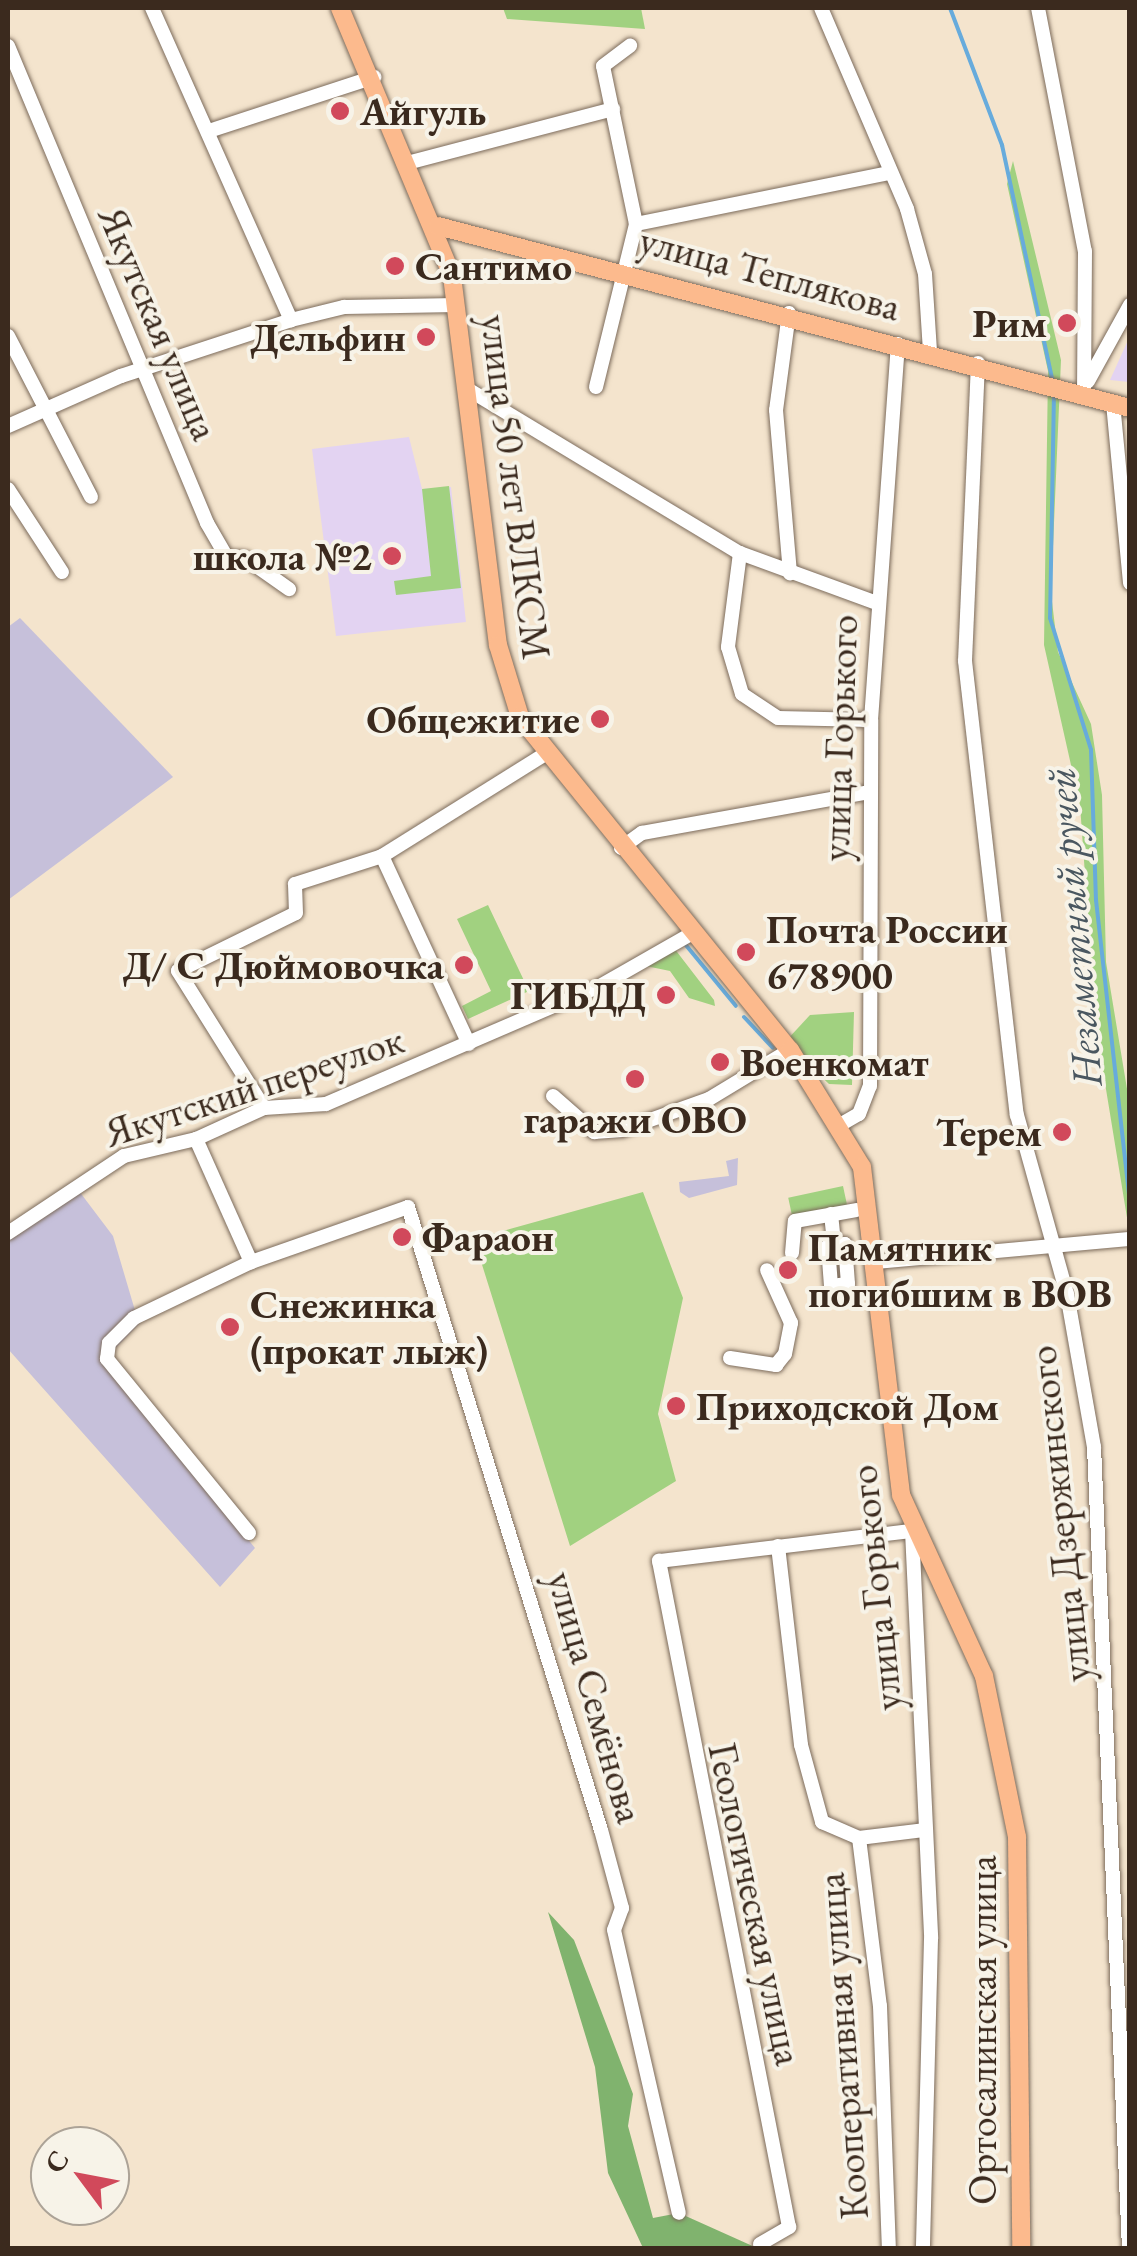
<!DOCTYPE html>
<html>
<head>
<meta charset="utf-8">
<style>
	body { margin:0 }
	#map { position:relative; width:1137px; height:2256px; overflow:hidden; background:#f4e4cd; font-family:"EB Garamond",serif }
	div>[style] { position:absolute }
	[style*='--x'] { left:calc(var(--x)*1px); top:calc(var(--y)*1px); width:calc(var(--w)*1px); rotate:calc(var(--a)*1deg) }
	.built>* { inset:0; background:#e3d3f2 }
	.industrial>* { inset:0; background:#c6c0da }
	.green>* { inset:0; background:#a1d180; transform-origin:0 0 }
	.forest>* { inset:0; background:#80b36e }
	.stream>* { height:4px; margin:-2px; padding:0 2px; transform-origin:2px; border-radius:2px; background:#67abdc }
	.roads { filter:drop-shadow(0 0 2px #7c6b5b) drop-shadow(0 0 2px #7c6b5b) }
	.minor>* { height:14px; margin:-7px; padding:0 7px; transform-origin:7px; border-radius:7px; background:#fff }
	.major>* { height:18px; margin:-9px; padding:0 9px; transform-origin:9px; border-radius:9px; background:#fcba8d }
	.dots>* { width:28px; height:28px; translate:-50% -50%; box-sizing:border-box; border:5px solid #f7f3e8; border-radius:50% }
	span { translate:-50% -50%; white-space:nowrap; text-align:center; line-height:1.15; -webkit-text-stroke:8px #f7f3e8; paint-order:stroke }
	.poi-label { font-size:40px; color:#3b2a1e; font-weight:700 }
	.left { translate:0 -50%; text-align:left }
	.right { translate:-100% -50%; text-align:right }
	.street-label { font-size:40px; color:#3b2a1e }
	.water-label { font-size:42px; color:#4a5760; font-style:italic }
	.frame { position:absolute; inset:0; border:10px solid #3b2a1e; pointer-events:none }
	.north { position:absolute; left:30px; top:2126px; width:100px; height:100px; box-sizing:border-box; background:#f7f3e8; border:2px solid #aca397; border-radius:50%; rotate:302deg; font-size:28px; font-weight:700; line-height:40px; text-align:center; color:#3b2a1e }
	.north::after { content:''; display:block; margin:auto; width:35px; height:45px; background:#d1495b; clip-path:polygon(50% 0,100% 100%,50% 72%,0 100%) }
</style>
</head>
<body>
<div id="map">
	<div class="built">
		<i style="clip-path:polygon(1129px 338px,1129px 382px,1110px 380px)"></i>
		<i style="clip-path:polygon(409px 437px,422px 489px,451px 487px,466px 622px,336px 636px,312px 449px)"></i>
	</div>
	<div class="industrial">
		<i style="clip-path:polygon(20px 618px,173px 777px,8px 900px,8px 627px)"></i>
		<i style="clip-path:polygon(738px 1158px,737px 1185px,689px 1198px,680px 1192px,679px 1182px,729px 1176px,726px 1161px)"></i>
		<i style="clip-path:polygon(79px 1191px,113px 1236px,139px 1324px,103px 1361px,255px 1548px,220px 1587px,8px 1349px,8px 1240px)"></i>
	</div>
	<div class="green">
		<i style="clip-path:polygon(503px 8px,641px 8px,645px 29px,507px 19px)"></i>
		<i style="clip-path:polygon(1013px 161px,1061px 360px,1051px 593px,1058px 652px,1091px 724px,1102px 795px,1106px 962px,1129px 1101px,1129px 1230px,1096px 1028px,1080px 805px,1044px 645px,1048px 371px,1007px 184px)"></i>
		<i style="clip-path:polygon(449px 486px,461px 588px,396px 595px,394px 581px,431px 576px,422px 489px)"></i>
		<i style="clip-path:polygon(488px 905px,529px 991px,468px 1019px,462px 1006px,491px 991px,457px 919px)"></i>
		<i style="clip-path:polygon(674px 948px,714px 1000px,715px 1006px,689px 998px,670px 971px,641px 965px)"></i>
		<i style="clip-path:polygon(854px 1012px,852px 1085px,829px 1084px,785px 1042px,810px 1015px)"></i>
		<i style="left:843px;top:1186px;width:30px;height:56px;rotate:78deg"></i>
		<i style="clip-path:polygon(643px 1192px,683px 1298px,658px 1414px,676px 1481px,570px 1546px,474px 1239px)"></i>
	</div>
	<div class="forest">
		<i style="clip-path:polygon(548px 1912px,574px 1940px,633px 2094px,628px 2126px,653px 2218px,679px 2213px,757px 2248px,643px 2248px,608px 2173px,595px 2067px)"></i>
	</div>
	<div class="stream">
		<i style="--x:950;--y:8;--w:147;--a:69.2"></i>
		<i style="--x:1002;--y:145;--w:243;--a:77.9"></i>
		<i style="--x:1054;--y:392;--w:226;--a:91"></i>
		<i style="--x:1050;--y:618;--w:138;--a:72.7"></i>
		<i style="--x:1091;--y:750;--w:150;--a:88.1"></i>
		<i style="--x:1096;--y:900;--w:304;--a:83.6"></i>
		<i style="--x:685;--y:944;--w:80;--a:50.6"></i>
		<i style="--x:744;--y:1017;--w:42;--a:46.9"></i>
	</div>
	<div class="roads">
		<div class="minor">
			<i style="--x:152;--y:8;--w:342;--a:66"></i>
			<i style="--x:821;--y:8;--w:219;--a:66.8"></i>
			<i style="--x:907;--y:209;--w:67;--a:74.5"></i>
			<i style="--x:925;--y:274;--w:77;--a:86.3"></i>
			<i style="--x:1038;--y:8;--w:248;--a:79.1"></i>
			<i style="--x:1085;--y:251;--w:140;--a:90.4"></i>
			<i style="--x:8;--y:46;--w:517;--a:67.35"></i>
			<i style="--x:207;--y:523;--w:39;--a:60"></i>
			<i style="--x:227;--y:557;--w:18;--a:3"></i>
			<i style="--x:245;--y:558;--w:54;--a:35.2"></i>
			<i style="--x:209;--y:131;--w:174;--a:-18.1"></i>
			<i style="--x:411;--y:162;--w:209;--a:-14.7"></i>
			<i style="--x:636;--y:224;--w:258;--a:-11.4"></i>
			<i style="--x:789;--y:313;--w:98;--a:97.6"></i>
			<i style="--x:776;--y:410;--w:164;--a:85.1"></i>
			<i style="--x:8;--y:336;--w:181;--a:62.7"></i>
			<i style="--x:978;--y:363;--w:298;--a:92.5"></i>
			<i style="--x:965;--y:661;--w:457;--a:83.5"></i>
			<i style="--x:1017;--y:1115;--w:186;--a:74.4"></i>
			<i style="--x:1067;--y:1294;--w:155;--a:80"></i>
			<i style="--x:1094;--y:1447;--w:802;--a:87.5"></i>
			<i style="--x:1088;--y:381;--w:87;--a:-61.1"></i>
			<i style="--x:596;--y:387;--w:168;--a:-76.2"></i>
			<i style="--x:636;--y:224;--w:161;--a:-101.8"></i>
			<i style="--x:603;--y:66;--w:34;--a:-37"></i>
			<i style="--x:466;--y:388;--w:320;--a:31.1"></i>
			<i style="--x:740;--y:553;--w:146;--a:20.1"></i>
			<i style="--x:1113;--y:403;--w:181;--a:84.6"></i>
			<i style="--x:8;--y:426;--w:124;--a:-23.9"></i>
			<i style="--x:121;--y:376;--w:179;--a:-18.2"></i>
			<i style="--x:291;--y:320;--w:55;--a:-13.8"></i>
			<i style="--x:344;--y:307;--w:113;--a:-1"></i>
			<i style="--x:8;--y:489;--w:99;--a:57"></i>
			<i style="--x:740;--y:553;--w:95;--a:97.3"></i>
			<i style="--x:728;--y:647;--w:49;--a:73.4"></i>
			<i style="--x:742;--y:694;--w:43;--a:33.7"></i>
			<i style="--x:778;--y:718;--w:93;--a:1.2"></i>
			<i style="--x:621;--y:848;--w:26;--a:-36"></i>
			<i style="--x:642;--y:833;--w:232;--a:-10.2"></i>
			<i style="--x:382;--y:856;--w:207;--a:65.2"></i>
			<i style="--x:553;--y:1096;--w:55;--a:41.3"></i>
			<i style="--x:594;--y:1132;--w:28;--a:-4"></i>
			<i style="--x:622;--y:1130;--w:92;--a:-19.6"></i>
			<i style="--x:709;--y:1099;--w:95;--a:-31.2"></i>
			<i style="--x:264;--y:1108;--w:162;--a:-122.1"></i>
			<i style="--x:178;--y:971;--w:131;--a:-26.2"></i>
			<i style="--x:296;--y:913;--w:29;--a:-92"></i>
			<i style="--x:295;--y:884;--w:91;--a:-17.8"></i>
			<i style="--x:382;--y:856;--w:192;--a:-32"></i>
			<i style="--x:838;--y:1126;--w:24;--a:-30"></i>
			<i style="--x:859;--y:1114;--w:30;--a:-69"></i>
			<i style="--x:870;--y:1086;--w:366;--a:-89.8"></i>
			<i style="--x:871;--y:720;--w:377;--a:-85.9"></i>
			<i style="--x:196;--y:1139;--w:135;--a:65.9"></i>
			<i style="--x:831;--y:1214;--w:31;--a:84"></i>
			<i style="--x:8;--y:1233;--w:139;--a:-33.6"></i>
			<i style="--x:124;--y:1156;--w:74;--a:-13.3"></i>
			<i style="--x:196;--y:1139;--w:75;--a:-24.5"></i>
			<i style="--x:264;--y:1108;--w:62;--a:-3.7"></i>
			<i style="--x:326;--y:1104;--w:296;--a:-23.3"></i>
			<i style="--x:598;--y:987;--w:107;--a:-29.7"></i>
			<i style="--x:845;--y:1244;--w:40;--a:85.7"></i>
			<i style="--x:848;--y:1284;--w:17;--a:173"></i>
			<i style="--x:831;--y:1286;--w:40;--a:-94.3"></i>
			<i style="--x:828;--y:1246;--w:17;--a:-7"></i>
			<i style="--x:792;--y:1253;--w:32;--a:-85"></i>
			<i style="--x:795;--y:1221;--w:62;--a:-10.2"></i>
			<i style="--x:877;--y:1262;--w:254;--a:-5.2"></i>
			<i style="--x:730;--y:1358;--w:47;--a:8.7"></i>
			<i style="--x:776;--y:1365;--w:14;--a:-51"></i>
			<i style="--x:785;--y:1354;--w:32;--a:-79"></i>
			<i style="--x:791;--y:1323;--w:58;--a:-114.4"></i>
			<i style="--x:249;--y:1533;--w:225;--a:-129.2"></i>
			<i style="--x:107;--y:1359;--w:16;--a:-83"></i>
			<i style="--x:109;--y:1343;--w:35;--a:-45"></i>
			<i style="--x:134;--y:1318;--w:130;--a:-25.6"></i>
			<i style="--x:251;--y:1262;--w:166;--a:-19.3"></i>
			<i style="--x:408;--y:1207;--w:652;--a:72.79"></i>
			<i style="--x:601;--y:1830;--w:81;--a:74.9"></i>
			<i style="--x:622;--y:1908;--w:23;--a:110"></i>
			<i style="--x:614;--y:1930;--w:290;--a:77.1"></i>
			<i style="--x:778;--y:1546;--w:200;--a:83.4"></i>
			<i style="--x:801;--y:1745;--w:80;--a:74.7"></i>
			<i style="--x:822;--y:1822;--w:40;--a:23.4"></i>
			<i style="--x:859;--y:1838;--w:65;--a:-7"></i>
			<i style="--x:859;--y:1838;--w:169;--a:82.9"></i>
			<i style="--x:880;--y:2006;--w:242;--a:87.9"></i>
			<i style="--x:760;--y:2244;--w:34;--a:-30"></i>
			<i style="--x:789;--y:2227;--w:679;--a:-101.04"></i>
			<i style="--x:659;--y:1561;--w:255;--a:-6.8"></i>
			<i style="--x:912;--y:1531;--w:408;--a:87.3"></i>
			<i style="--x:931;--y:1939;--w:309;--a:91.5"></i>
		</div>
		<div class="major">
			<i style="--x:340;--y:8;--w:290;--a:67.3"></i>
			<i style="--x:452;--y:276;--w:372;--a:82.9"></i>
			<i style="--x:498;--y:645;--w:75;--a:73"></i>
			<i style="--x:520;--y:717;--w:429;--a:51"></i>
			<i style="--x:790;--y:1050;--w:137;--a:58.4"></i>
			<i style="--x:862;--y:1167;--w:330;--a:83.2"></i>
			<i style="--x:901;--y:1495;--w:199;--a:65.4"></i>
			<i style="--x:984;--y:1676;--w:164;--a:78.4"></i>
			<i style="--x:1017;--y:1837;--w:411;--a:89.4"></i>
			<i style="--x:438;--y:226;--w:716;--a:14.74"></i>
		</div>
	</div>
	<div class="dots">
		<i style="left:340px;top:111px;background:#d1495b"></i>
		<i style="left:395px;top:266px;background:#d1495b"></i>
		<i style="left:1067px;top:323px;background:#d1495b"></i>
		<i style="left:426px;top:337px;background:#d1495b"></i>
		<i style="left:392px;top:556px;background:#d1495b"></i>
		<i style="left:600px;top:719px;background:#d1495b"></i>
		<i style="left:746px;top:952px;background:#d1495b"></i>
		<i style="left:464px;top:965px;background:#d1495b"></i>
		<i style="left:666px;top:995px;background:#d1495b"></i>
		<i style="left:720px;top:1062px;background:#d1495b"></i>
		<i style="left:635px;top:1079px;background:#d1495b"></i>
		<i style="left:1062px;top:1132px;background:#d1495b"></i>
		<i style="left:402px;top:1237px;background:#d1495b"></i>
		<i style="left:788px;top:1270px;background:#d1495b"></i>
		<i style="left:230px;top:1327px;background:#d1495b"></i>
		<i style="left:676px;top:1406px;background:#d1495b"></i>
	</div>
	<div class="poi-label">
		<span class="left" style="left:360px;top:111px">Айгуль</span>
		<span class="left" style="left:415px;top:266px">Сантимо</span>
		<span class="right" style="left:1047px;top:323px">Рим</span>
		<span class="right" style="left:406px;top:337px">Дельфин</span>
		<span class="right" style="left:372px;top:556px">школа №2</span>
		<span class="right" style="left:580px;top:719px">Общежитие</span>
		<span class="left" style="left:766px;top:952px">Почта России<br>678900</span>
		<span class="right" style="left:444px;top:965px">Д/ С Дюймовочка</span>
		<span class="right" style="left:646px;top:995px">ГИБДД</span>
		<span class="left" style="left:740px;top:1062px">Военкомат</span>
		<span style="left:635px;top:1119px">гаражи ОВО</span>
		<span class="right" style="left:1042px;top:1132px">Терем</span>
		<span class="left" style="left:422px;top:1237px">Фараон</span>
		<span class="left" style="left:808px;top:1270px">Памятник<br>погибшим в ВОВ</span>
		<span class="left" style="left:250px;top:1327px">Снежинка<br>(прокат лыж)</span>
		<span class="left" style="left:696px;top:1406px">Приходской Дом</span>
	</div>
	<div class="street-label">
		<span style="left:770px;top:273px;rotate:15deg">улица Теплякова</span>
		<span style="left:159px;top:323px;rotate:67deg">Якутская улица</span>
		<span style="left:516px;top:487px;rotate:83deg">улица 50 лет ВЛКСМ</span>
		<span style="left:839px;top:738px;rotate:-88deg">улица Горького</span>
		<span style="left:254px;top:1086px;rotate:-18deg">Якутский переулок</span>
		<span style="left:1059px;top:1514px;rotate:-96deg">улица Дзержинского</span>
		<span style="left:875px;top:1588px;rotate:-96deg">улица Горького</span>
		<span style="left:596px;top:1697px;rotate:74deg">улица Семёнова</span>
		<span style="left:756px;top:1904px;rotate:78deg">Геологическая улица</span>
		<span style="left:982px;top:2030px;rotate:-90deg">Ортосалинская улица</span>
		<span style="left:842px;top:2046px;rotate:-94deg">Кооперативная улица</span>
	</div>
	<div class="water-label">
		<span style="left:1074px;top:927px;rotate:-95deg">Незаметный ручей</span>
	</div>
	<div class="frame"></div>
	<div class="north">С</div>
</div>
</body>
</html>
